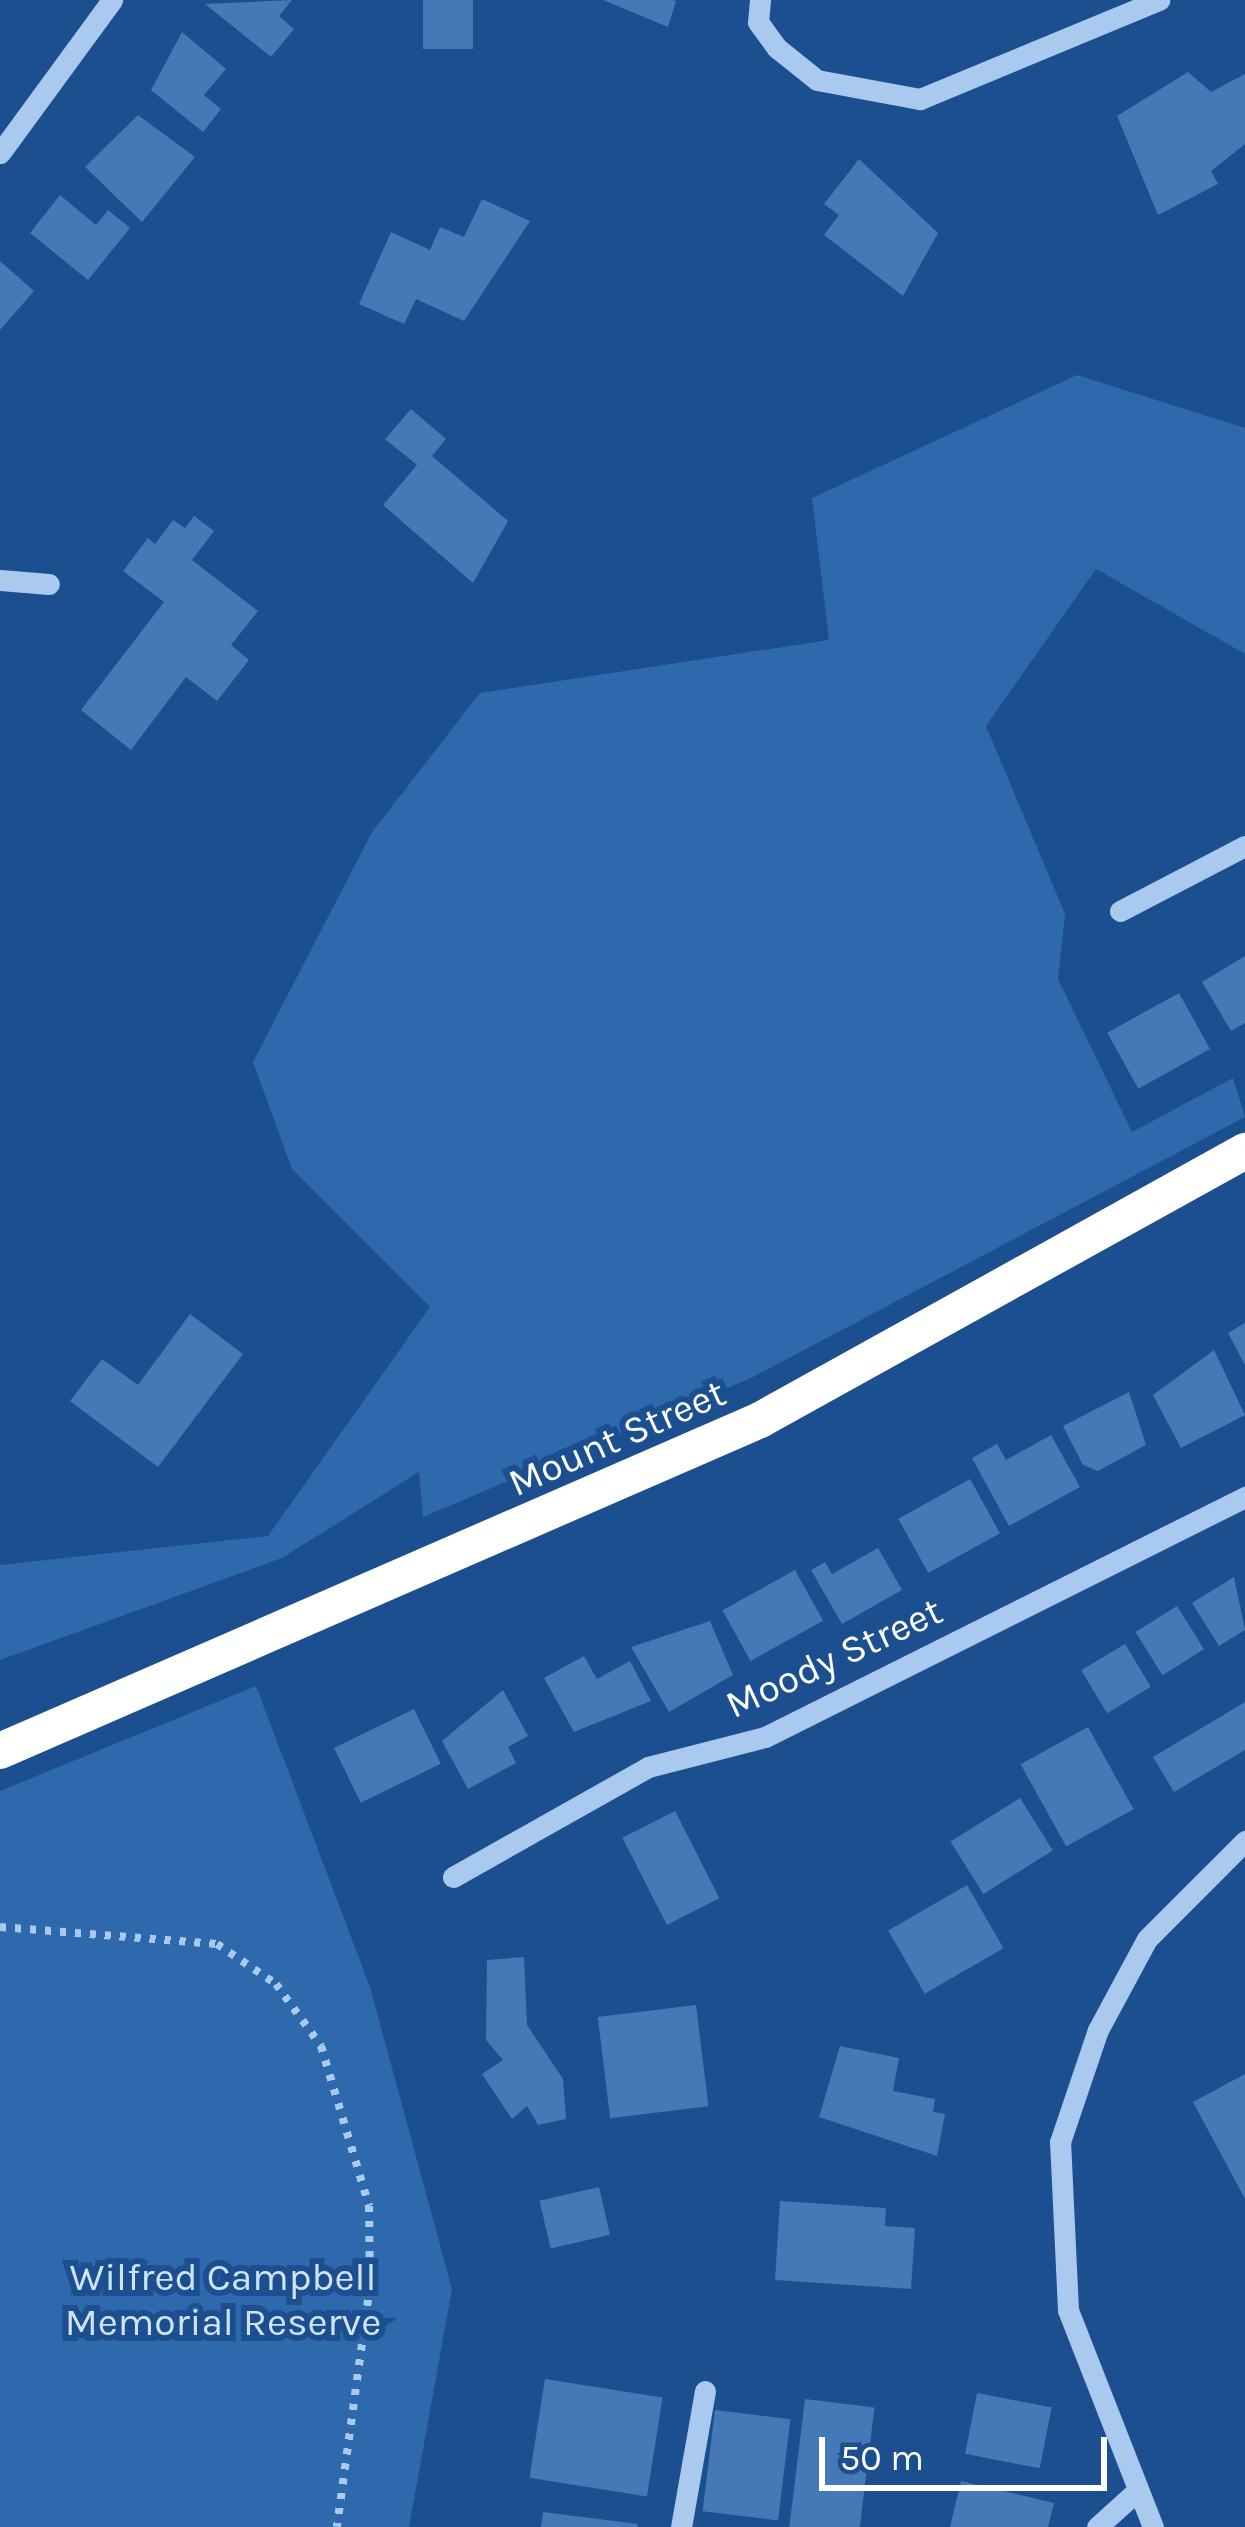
<!DOCTYPE html>
<html>
<head>
<meta charset="utf-8">
<style>
	body { margin:0 }
	#map { position:relative; width:1245px; height:2527px; overflow:hidden; background:#1b4f8f; font-family:Karla,sans-serif }
	div>[style] { position:absolute }
	[style*='--x'] { left:calc(var(--x)*1px); top:calc(var(--y)*1px); width:calc(var(--w)*1px); rotate:calc(var(--a)*1deg) }
	.green>* { inset:0; background:#2e69ad }
	.building>* { inset:0; background:#4478b7; transform-origin:0 0 }
	.path>* { height:8px; margin-top:-4px; transform-origin:0; background:repeating-linear-gradient(90deg,#a9c9ee 0 6px,transparent 0 15px) }
	.minor>* { height:21px; margin:-10.5px; padding:0 10.5px; transform-origin:10.5px; border-radius:10.5px; background:#a9c9ee }
	.highway>* { height:36px; margin:-18px; padding:0 18px; transform-origin:18px; border-radius:18px; background:#fff }
	span { translate:-50% -50%; white-space:nowrap; text-align:center; line-height:1.15; -webkit-text-stroke:12px #1b4f8f; paint-order:stroke }
	.street-label { font-size:39px; color:#fff }
	.park-label { font-size:39px; color:#cfe3fa }
	.scale { position:absolute; left:819px; top:2437px; width:288px; height:54px; box-sizing:border-box; border:6px solid #fff; border-top:0; padding-left:15px; font-size:36px; line-height:42px; white-space:nowrap; color:#fff; -webkit-text-stroke:9px #1b4f8f; paint-order:stroke }
</style>
</head>
<body>
<div id="map">
	<div class="green">
		<i style="clip-path:polygon(1077px 375px,1245px 428px,1245px 654px,1096px 569px,986px 726px,1065px 914px,1058px 979px,1132px 1132px,1233px 1078px,1245px 1117px,751px 1378px,423px 1517px,419px 1472px,282px 1558px,0 1660px,0 1565px,268px 1536px,430px 1307px,292px 1169px,253px 1062px,372px 832px,480px 693px,829px 640px,812px 498px)"></i>
		<i style="clip-path:polygon(256px 1686px,370px 1987px,452px 2289px,409px 2527px,0 2527px,0 1791px)"></i>
	</div>
	<div class="building">
		<i style="clip-path:polygon(292px 0,279px 16px,294px 29px,271px 57px,205px 4px)"></i>
		<i style="left:423px;top:0;width:50px;height:49px"></i>
		<i style="clip-path:polygon(603px 0,672px 0,676px 1px,668px 27px)"></i>
		<i style="clip-path:polygon(182px 32px,226px 69px,204px 95px,221px 109px,203px 132px,151px 90px)"></i>
		<i style="clip-path:polygon(1188px 72px,1211px 92px,1245px 74px,1245px 144px,1211px 171px,1218px 184px,1158px 215px,1117px 116px)"></i>
		<i style="clip-path:polygon(138px 115px,195px 157px,142px 222px,85px 167px)"></i>
		<i style="clip-path:polygon(859px 159px,938px 233px,903px 296px,824px 235px,839px 215px,824px 204px)"></i>
		<i style="clip-path:polygon(60px 195px,96px 225px,108px 210px,130px 228px,88px 280px,30px 233px)"></i>
		<i style="clip-path:polygon(482px 199px,530px 221px,464px 321px,416px 299px,404px 324px,359px 304px,391px 232px,430px 250px,440px 227px,464px 237px)"></i>
		<i style="clip-path:polygon(0 261px,34px 291px,0 330px)"></i>
		<i style="clip-path:polygon(411px 409px,446px 439px,432px 456px,508px 521px,473px 583px,383px 505px,417px 465px,385px 439px)"></i>
		<i style="clip-path:polygon(194px 516px,214px 531px,192px 560px,258px 611px,231px 645px,249px 660px,217px 701px,186px 677px,131px 750px,81px 710px,164px 602px,123px 571px,148px 538px,155px 544px,173px 520px,185px 528px)"></i>
		<i style="clip-path:polygon(1245px 956px,1245px 1023px,1231px 1031px,1202px 982px)"></i>
		<i style="left:1179px;top:993px;width:64px;height:82px;rotate:61deg"></i>
		<i style="clip-path:polygon(190px 1314px,243px 1354px,158px 1467px,70px 1401px,102px 1359px,138px 1385px)"></i>
		<i style="clip-path:polygon(1245px 1323px,1245px 1365px,1228px 1333px)"></i>
		<i style="clip-path:polygon(1214px 1350px,1245px 1415px,1181px 1448px,1153px 1395px)"></i>
		<i style="clip-path:polygon(1129px 1392px,1146px 1445px,1098px 1471px,1083px 1465px,1063px 1426px)"></i>
		<i style="clip-path:polygon(1051px 1435px,1080px 1487px,1009px 1526px,972px 1458px,997px 1444px,1006px 1460px)"></i>
		<i style="left:970px;top:1479px;width:62px;height:82px;rotate:61deg"></i>
		<i style="clip-path:polygon(878px 1548px,902px 1590px,842px 1624px,811px 1570px,825px 1562px,832px 1574px)"></i>
		<i style="left:795px;top:1570px;width:58px;height:83px;rotate:61deg"></i>
		<i style="clip-path:polygon(1234px 1577px,1245px 1630px,1219px 1646px,1192px 1603px)"></i>
		<i style="left:1177px;top:1606px;width:51px;height:49px;rotate:58deg"></i>
		<i style="clip-path:polygon(710px 1621px,733px 1675px,669px 1712px,631px 1647px)"></i>
		<i style="left:1125px;top:1644px;width:50px;height:51px;rotate:59deg"></i>
		<i style="clip-path:polygon(584px 1656px,597px 1679px,630px 1661px,651px 1701px,574px 1732px,544px 1678px)"></i>
		<i style="clip-path:polygon(503px 1690px,528px 1736px,508px 1747px,516px 1763px,468px 1789px,442px 1741px)"></i>
		<i style="clip-path:polygon(1245px 1702px,1245px 1750px,1174px 1792px,1153px 1757px)"></i>
		<i style="left:414px;top:1709px;width:61px;height:89px;rotate:64deg"></i>
		<i style="left:1088px;top:1727px;width:94px;height:77px;rotate:61deg"></i>
		<i style="left:1020px;top:1798px;width:62px;height:82px;rotate:58deg"></i>
		<i style="left:675px;top:1811px;width:98px;height:59px;rotate:63deg"></i>
		<i style="left:967px;top:1885px;width:73px;height:91px;rotate:60deg"></i>
		<i style="clip-path:polygon(524px 1957px,527px 2025px,563px 2079px,566px 2119px,538px 2125px,527px 2106px,512px 2119px,482px 2074px,503px 2060px,486px 2040px,487px 1960px)"></i>
		<i style="left:696px;top:2005px;width:102px;height:99px;rotate:83deg"></i>
		<i style="clip-path:polygon(840px 2046px,899px 2058px,893px 2091px,935px 2099px,933px 2112px,945px 2114px,937px 2156px,819px 2117px)"></i>
		<i style="clip-path:polygon(1245px 2074px,1245px 2199px,1193px 2102px)"></i>
		<i style="left:599px;top:2187px;width:49px;height:61px;rotate:77deg"></i>
		<i style="clip-path:polygon(780px 2201px,886px 2208px,885px 2226px,915px 2228px,911px 2289px,775px 2280px)"></i>
		<i style="left:545px;top:2379px;width:119px;height:100px;rotate:9deg"></i>
		<i style="left:977px;top:2393px;width:76px;height:62px;rotate:11deg"></i>
		<i style="left:805px;top:2399px;width:70px;height:129px;rotate:7deg"></i>
		<i style="left:715px;top:2410px;width:76px;height:102px;rotate:7deg"></i>
		<i style="clip-path:polygon(961px 2481px,1054px 2503px,1048px 2527px,950px 2527px)"></i>
		<i style="clip-path:polygon(543px 2512px,638px 2524px,637px 2527px,541px 2527px)"></i>
	</div>
	<div class="path">
		<i style="--x:0;--y:1927;--w:218;--a:4.5"></i>
		<i style="--x:217;--y:1944;--w:71;--a:34.1"></i>
		<i style="--x:276;--y:1984;--w:77;--a:54"></i>
		<i style="--x:321;--y:2046;--w:167;--a:73.3"></i>
		<i style="--x:369;--y:2206;--w:79;--a:89.3"></i>
		<i style="--x:370;--y:2285;--w:244;--a:97.8"></i>
	</div>
	<div class="minor">
		<i style="--x:760;--y:0;--w:22;--a:95"></i>
		<i style="--x:758;--y:22;--w:32;--a:54"></i>
		<i style="--x:777;--y:48;--w:51;--a:38.7"></i>
		<i style="--x:817;--y:80;--w:105;--a:10.5"></i>
		<i style="--x:920;--y:99;--w:259;--a:-22.5"></i>
		<i style="--x:0;--y:153;--w:190;--a:-53.8"></i>
		<i style="--x:0;--y:580;--w:49;--a:4.7"></i>
		<i style="--x:1120;--y:911;--w:141;--a:-27.5"></i>
		<i style="--x:453;--y:1877;--w:224;--a:-29.4"></i>
		<i style="--x:648;--y:1767;--w:121;--a:-14.4"></i>
		<i style="--x:765;--y:1737;--w:537;--a:-26.57"></i>
		<i style="--x:681;--y:2527;--w:138;--a:-80"></i>
		<i style="--x:1097;--y:2527;--w:54;--a:-42"></i>
		<i style="--x:1153;--y:2527;--w:233;--a:-111.4"></i>
		<i style="--x:1068;--y:2310;--w:168;--a:-92.7"></i>
		<i style="--x:1060;--y:2142;--w:118;--a:-71.3"></i>
		<i style="--x:1098;--y:2030;--w:103;--a:-61.7"></i>
		<i style="--x:1147;--y:1939;--w:139;--a:-45"></i>
	</div>
	<div class="highway">
		<i style="--x:0;--y:1751;--w:829;--a:-23.53"></i>
		<i style="--x:760;--y:1420;--w:555;--a:-29.01"></i>
	</div>
	<div class="street-label">
		<span style="left:617px;top:1438px;rotate:-24deg">Mount Street</span>
		<span style="left:834px;top:1658px;rotate:-25deg">Moody Street</span>
	</div>
	<div class="park-label">
		<span style="left:223px;top:2300px">Wilfred Campbell<br>Memorial Reserve</span>
	</div>
	<div class="scale">50 m</div>
</div>
</body>
</html>
